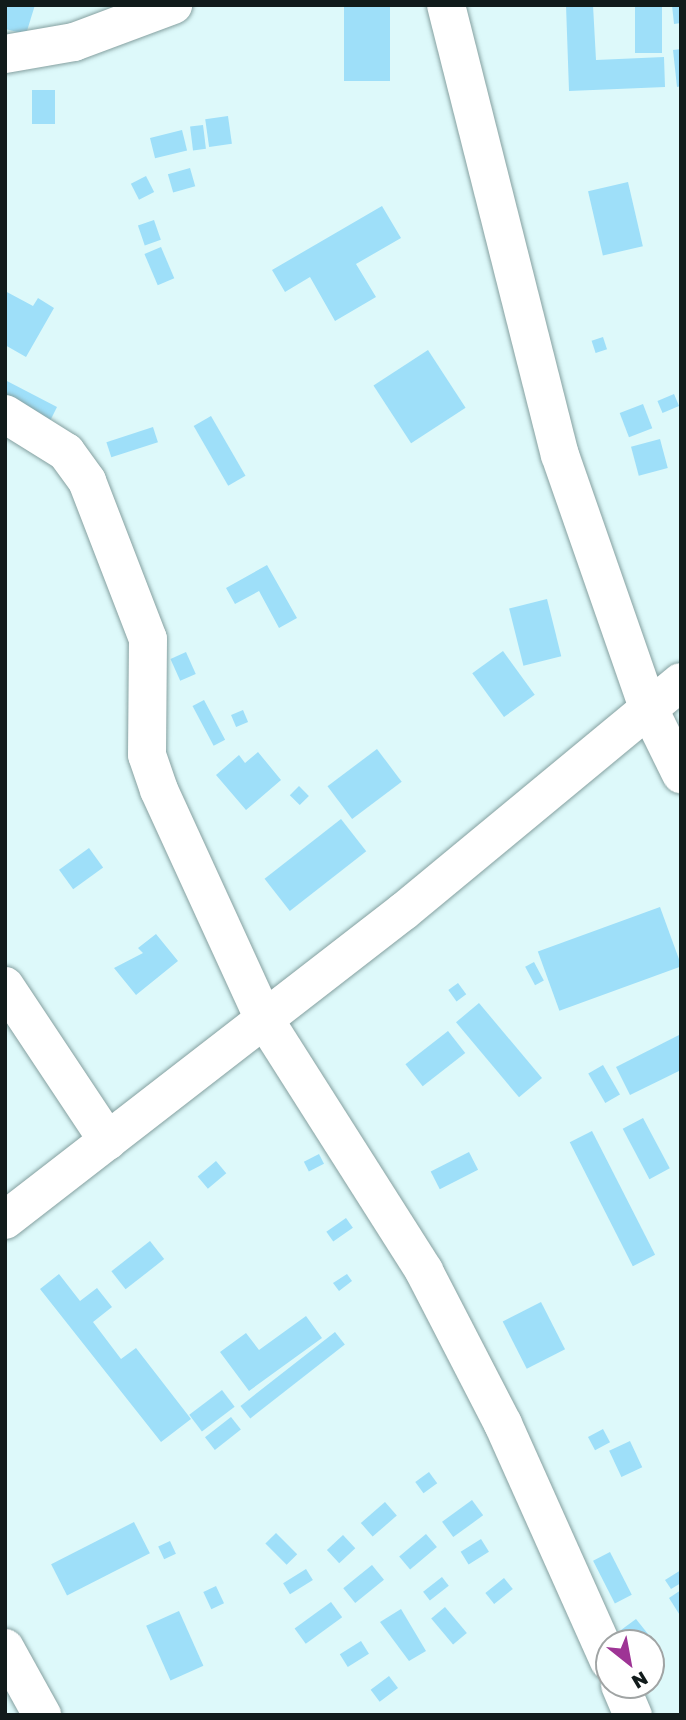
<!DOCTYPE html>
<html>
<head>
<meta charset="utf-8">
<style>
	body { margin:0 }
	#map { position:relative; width:686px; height:1720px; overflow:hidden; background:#ddf9fa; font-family:"Golos Text",sans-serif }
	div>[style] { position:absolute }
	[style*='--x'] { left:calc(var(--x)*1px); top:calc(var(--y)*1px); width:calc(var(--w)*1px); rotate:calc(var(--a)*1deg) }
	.building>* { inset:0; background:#9edff9; transform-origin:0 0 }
	.roads { filter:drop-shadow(0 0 2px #85a0a0) drop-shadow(0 0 2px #85a0a0) }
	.minor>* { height:38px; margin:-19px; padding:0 19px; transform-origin:19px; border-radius:19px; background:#fff }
	.major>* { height:38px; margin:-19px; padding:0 19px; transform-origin:19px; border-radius:19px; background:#fff }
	span { translate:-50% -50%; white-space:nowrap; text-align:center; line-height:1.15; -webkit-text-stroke:5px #fff; paint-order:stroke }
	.frame { position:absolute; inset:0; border:7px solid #111b1b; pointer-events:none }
	.north { position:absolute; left:595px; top:1629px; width:70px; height:70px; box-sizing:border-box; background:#fff; border:2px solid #a0a4a4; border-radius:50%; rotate:149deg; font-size:19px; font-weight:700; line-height:28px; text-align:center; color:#111b1b }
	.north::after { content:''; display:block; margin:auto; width:24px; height:32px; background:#9e3495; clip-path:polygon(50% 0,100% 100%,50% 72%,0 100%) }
</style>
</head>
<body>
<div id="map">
	<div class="building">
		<i style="clip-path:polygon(5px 5px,35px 5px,26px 34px,5px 29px)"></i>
		<i style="left:344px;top:5px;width:46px;height:76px"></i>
		<i style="clip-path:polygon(566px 5px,593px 5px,596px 60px,664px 57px,665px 87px,569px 91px)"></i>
		<i style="left:635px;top:5px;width:27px;height:48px"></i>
		<i style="clip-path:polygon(672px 5px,681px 5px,681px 23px,674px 24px)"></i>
		<i style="clip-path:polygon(681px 49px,681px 86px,677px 87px,673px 50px)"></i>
		<i style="left:32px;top:90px;width:23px;height:34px"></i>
		<i style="left:228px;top:116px;width:28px;height:23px;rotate:82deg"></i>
		<i style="left:203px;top:125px;width:24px;height:13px;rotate:83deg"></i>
		<i style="left:182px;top:130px;width:21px;height:33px;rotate:76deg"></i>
		<i style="left:190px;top:168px;width:19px;height:23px;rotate:74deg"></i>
		<i style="left:146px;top:176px;width:18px;height:17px;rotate:63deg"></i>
		<i style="left:628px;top:182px;width:66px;height:41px;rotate:77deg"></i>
		<i style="clip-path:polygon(382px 206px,401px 238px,356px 264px,376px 297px,335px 321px,310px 277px,285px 292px,272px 270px)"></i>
		<i style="left:154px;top:220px;width:21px;height:17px;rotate:71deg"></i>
		<i style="left:161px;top:247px;width:34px;height:18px;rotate:67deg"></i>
		<i style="clip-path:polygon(5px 291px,33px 306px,38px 298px,54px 308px,26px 357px,5px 345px)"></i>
		<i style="left:603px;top:337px;width:13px;height:12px;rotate:72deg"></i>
		<i style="left:428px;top:350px;width:69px;height:65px;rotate:57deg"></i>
		<i style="clip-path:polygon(5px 380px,57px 407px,48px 425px,5px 402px)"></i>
		<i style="left:674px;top:394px;width:13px;height:18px;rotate:67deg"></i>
		<i style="left:643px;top:404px;width:26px;height:25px;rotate:69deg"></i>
		<i style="left:211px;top:416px;width:69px;height:20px;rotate:60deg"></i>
		<i style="left:153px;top:427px;width:16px;height:49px;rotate:72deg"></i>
		<i style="left:660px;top:439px;width:30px;height:30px;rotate:75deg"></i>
		<i style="clip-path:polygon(267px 565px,297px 618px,279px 628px,259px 591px,235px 604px,226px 588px)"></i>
		<i style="left:547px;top:599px;width:59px;height:39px;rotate:76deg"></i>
		<i style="left:503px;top:651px;width:54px;height:38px;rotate:54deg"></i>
		<i style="left:186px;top:652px;width:24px;height:17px;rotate:66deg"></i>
		<i style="left:204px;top:700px;width:45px;height:13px;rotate:62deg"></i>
		<i style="left:243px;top:710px;width:13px;height:13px;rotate:67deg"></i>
		<i style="left:377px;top:749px;width:41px;height:62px;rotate:53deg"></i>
		<i style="clip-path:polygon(258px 752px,281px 780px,246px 810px,216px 775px,239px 755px,245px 763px)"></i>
		<i style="left:299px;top:786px;width:14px;height:13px;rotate:45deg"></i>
		<i style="left:341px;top:819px;width:41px;height:97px;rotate:52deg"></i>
		<i style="left:89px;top:848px;width:24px;height:37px;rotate:54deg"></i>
		<i style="left:660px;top:907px;width:63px;height:130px;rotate:70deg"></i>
		<i style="clip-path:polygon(156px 934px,178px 961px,136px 995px,114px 968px,143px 953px,138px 948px)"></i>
		<i style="left:534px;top:962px;width:21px;height:10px;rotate:62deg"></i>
		<i style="left:458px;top:983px;width:14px;height:12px;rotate:54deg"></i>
		<i style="left:479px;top:1003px;width:98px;height:30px;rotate:50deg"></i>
		<i style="left:448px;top:1031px;width:28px;height:54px;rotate:52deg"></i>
		<i style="clip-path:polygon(681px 1034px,681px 1070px,630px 1095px,616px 1067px)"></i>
		<i style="left:603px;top:1065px;width:34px;height:17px;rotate:60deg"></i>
		<i style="left:643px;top:1118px;width:57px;height:23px;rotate:62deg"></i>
		<i style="left:592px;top:1131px;width:139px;height:25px;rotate:63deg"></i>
		<i style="left:469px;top:1152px;width:20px;height:43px;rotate:63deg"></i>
		<i style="left:319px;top:1154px;width:11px;height:17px;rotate:63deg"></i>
		<i style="left:216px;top:1161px;width:16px;height:24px;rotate:50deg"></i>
		<i style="left:346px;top:1218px;width:12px;height:24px;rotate:55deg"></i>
		<i style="left:150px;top:1241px;width:23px;height:49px;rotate:52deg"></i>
		<i style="clip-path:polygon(59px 1274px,80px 1301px,97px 1288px,112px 1307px,93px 1322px,121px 1359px,136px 1348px,191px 1419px,161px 1442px,40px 1289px)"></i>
		<i style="clip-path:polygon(347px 1274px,352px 1281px,339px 1291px,333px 1283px)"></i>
		<i style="left:541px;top:1302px;width:53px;height:43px;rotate:63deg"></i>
		<i style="clip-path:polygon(306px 1316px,322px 1338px,249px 1391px,220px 1352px,246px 1333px,259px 1350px)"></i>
		<i style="left:335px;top:1332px;width:16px;height:120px;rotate:52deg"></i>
		<i style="left:222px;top:1390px;width:21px;height:41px;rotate:53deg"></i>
		<i style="left:231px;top:1417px;width:16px;height:33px;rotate:52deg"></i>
		<i style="left:603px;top:1429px;width:15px;height:17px;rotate:62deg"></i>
		<i style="left:630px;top:1441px;width:29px;height:23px;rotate:65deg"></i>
		<i style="left:429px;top:1472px;width:14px;height:17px;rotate:54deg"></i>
		<i style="left:472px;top:1500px;width:19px;height:37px;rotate:54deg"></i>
		<i style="left:385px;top:1502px;width:18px;height:32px;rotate:49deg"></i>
		<i style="left:134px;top:1522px;width:35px;height:93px;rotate:63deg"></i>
		<i style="left:276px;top:1533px;width:30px;height:15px;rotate:45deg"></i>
		<i style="left:426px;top:1534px;width:17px;height:35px;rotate:50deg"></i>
		<i style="left:343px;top:1535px;width:18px;height:22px;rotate:47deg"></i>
		<i style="left:481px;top:1539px;width:15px;height:24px;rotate:58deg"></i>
		<i style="left:170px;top:1541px;width:14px;height:13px;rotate:65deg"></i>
		<i style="left:610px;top:1552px;width:48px;height:19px;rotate:63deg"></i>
		<i style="left:372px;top:1565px;width:19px;height:37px;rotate:51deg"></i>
		<i style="left:306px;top:1569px;width:13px;height:27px;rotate:58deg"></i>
		<i style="clip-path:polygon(681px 1570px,681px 1583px,671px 1589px,665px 1580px)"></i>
		<i style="left:442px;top:1577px;width:11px;height:24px;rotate:52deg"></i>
		<i style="left:504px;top:1578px;width:14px;height:24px;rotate:51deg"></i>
		<i style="left:216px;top:1586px;width:19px;height:14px;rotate:65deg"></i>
		<i style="clip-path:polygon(681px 1590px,681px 1617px,669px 1598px)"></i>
		<i style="left:331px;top:1602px;width:19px;height:45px;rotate:54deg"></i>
		<i style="left:445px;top:1607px;width:34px;height:18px;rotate:50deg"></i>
		<i style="clip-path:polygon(401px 1609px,426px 1651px,409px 1661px,380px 1622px)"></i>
		<i style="left:179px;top:1611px;width:60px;height:36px;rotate:66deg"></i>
		<i style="clip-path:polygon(636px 1619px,648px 1634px,631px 1643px,621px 1630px)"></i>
		<i style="left:361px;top:1641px;width:15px;height:25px;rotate:58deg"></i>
		<i style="left:389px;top:1676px;width:15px;height:23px;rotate:53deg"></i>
	</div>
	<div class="roads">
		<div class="minor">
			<i style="--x:446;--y:5;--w:464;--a:75.8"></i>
			<i style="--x:560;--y:455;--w:267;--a:70.8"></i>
			<i style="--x:648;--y:707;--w:75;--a:63.8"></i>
			<i style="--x:5;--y:54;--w:70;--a:-9.9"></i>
			<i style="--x:74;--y:42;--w:106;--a:-20.5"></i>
			<i style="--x:5;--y:414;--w:72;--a:31.9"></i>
			<i style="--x:66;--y:452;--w:36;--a:54"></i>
			<i style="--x:87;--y:481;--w:169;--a:68.9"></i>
			<i style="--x:148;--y:639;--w:116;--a:90.5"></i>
			<i style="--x:147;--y:755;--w:37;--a:71"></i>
			<i style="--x:159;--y:790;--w:250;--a:65.4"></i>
			<i style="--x:263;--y:1017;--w:301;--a:57.6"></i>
			<i style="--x:424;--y:1271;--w:172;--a:62.7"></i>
			<i style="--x:503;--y:1424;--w:260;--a:65.9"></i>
			<i style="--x:5;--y:986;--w:186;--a:56.4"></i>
			<i style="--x:5;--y:1648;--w:77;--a:61.1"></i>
			<i style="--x:620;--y:1685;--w:33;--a:67"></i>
		</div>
		<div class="major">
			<i style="--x:5;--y:1220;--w:505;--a:-37.76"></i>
			<i style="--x:404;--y:911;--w:359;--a:-39.6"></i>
		</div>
	</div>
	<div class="frame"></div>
	<div class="north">N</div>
</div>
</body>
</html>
